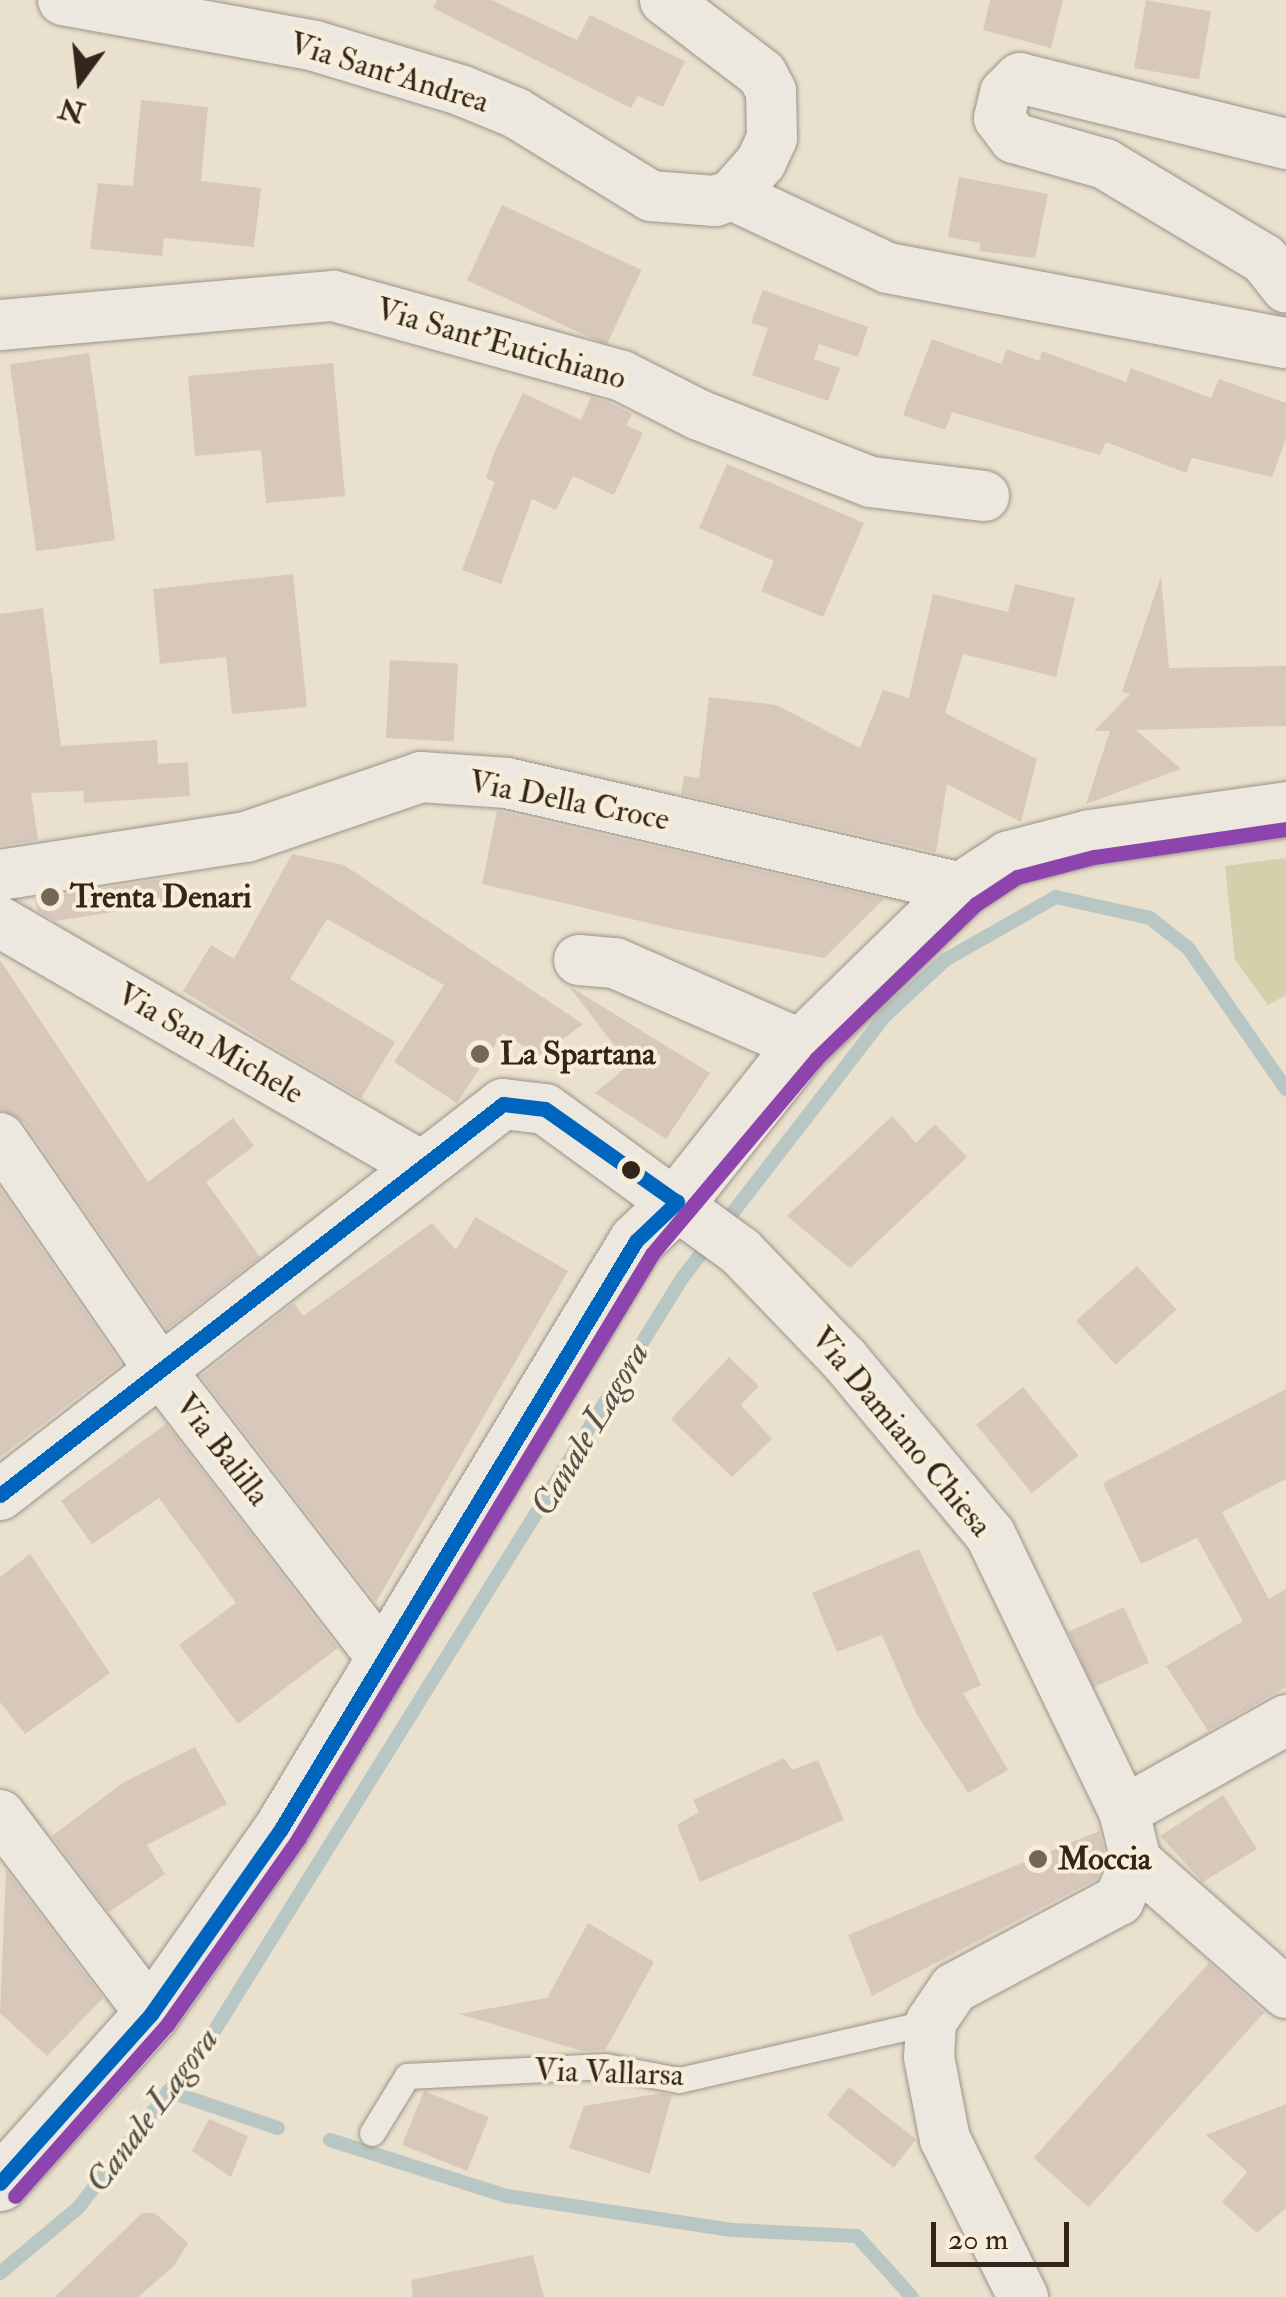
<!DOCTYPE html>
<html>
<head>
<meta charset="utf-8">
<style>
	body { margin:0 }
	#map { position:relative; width:1286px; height:2297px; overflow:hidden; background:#eae0ce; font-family:"IM FELL Double Pica",serif }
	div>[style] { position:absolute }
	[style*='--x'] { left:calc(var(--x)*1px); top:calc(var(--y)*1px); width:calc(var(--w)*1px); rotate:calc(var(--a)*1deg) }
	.green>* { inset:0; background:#d5cfab }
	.stream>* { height:14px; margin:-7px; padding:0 7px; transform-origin:7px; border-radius:7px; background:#b8c6c4 }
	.building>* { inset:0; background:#d8c8bb; transform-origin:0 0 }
	.roads { filter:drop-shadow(0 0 2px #9b9488) drop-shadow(0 0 2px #9b9488) }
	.service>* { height:25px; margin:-12.5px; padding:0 12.5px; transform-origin:12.5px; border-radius:12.5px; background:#ede8df }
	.minor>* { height:50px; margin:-25px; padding:0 25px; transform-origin:25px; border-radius:25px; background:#ede8df }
	.tertiary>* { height:55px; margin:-27.5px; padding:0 27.5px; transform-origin:27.5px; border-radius:27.5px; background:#ede8df }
	.bus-1>* { height:15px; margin:-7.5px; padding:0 7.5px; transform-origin:7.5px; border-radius:7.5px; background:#0065bd }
	.bus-2>* { height:15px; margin:-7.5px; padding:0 7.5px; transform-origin:7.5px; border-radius:7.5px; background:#8e44ad }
	.dots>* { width:28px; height:28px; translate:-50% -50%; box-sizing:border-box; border:5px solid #f8edd8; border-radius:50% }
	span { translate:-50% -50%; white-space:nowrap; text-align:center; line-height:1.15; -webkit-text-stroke:8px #f8edd8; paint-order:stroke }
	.street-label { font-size:32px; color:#32261c }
	.poi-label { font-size:32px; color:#32261c; font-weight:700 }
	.left { translate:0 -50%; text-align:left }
	.water-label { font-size:35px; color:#54534d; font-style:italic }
	.north { position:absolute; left:30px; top:30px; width:100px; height:100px; -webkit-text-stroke:8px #f8edd8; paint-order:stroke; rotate:195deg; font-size:28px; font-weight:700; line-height:40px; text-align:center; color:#32261c }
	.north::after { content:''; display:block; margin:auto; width:35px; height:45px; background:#32261c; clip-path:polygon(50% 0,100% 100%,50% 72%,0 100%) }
	.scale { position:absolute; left:931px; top:2222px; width:138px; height:45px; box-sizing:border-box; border:5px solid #32261c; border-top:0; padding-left:12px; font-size:30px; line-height:35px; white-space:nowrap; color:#32261c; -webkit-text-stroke:8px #f8edd8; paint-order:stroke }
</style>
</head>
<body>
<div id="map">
	<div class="green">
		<i style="clip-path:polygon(1286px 858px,1286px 995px,1268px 1005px,1235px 960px,1225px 866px)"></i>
	</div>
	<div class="stream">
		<i style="--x:168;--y:2091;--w:116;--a:18.6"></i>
		<i style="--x:330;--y:2140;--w:186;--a:17.6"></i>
		<i style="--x:507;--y:2196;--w:229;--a:8.6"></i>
		<i style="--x:733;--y:2230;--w:124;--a:2.8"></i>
		<i style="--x:857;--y:2236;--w:82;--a:48"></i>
		<i style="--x:0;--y:2273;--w:102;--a:-39.8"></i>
		<i style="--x:78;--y:2208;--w:212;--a:-52.1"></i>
		<i style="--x:208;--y:2041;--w:900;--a:-58.13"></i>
		<i style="--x:683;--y:1277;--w:330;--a:-52.3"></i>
		<i style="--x:885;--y:1016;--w:82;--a:-43"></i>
		<i style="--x:945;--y:960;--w:128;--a:-29.6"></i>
		<i style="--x:1056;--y:897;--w:96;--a:12.6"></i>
		<i style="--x:1150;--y:918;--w:48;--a:38.3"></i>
		<i style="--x:1188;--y:948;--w:172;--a:55.2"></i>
	</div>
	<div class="building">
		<i style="clip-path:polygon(437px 0,491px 0,577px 40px,590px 15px,685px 61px,663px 107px,638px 96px,631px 108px,433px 8px)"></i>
		<i style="clip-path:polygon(990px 0,1063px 0,1051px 48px,983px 30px)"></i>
		<i style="left:1146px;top:0;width:66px;height:69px;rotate:10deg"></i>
		<i style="clip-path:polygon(141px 100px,208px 107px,201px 181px,261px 188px,254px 247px,164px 238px,162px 256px,90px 249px,98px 183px,133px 186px)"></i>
		<i style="clip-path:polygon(959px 177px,1048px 194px,1035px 258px,979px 251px,981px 243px,948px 237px)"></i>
		<i style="left:502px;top:205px;width:154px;height:83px;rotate:25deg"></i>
		<i style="clip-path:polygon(763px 290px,868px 327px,858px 357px,819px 344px,814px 359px,840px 368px,828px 401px,752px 375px,768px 328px,751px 323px)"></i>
		<i style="clip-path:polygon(932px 339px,1001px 364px,1007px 349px,1039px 361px,1042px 351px,1126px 382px,1131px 368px,1211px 398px,1219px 379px,1286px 403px,1286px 439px,1272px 477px,1192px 458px,1186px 473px,1106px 442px,1100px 455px,952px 412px,945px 430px,903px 415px)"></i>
		<i style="left:89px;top:353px;width:189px;height:80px;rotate:82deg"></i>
		<i style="clip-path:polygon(333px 363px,345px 496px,266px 503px,261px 450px,195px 456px,188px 376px)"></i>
		<i style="clip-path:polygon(523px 393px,581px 420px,591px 397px,608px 402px,632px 414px,626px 425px,643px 433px,614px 495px,573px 476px,556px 510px,532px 499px,501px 584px,462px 570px,495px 482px,486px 478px,494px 453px)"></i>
		<i style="clip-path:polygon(727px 464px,864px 523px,823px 617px,761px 591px,774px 561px,699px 528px)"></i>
		<i style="clip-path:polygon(293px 574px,307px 707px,232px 714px,226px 657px,160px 664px,153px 589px)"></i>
		<i style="clip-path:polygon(1161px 576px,1169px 668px,1286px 666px,1286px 726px,1136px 730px,1181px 769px,1086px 804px,1110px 731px,1094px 731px,1130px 694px,1122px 692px)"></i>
		<i style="clip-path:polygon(1015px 584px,1075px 598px,1056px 677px,963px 654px,945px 713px,1037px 759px,1021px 822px,947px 784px,936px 852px,681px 794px,684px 776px,699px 778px,709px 697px,776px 705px,860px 748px,883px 690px,909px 698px,933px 594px,1008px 612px)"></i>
		<i style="clip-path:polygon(43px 608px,61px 746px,157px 740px,158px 764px,188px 762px,190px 796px,84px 803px,83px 791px,31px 793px,38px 840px,0 846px,0 614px)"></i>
		<i style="left:390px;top:660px;width:68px;height:78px;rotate:3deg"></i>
		<i style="clip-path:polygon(497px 811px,503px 812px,884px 899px,824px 958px,674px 929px,482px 884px)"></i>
		<i style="clip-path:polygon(292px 854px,344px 865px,583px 1024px,540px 1056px,503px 1033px,457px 1103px,394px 1062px,444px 985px,327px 919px,290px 979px,395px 1042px,361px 1098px,274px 1047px,183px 991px,211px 945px,234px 959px)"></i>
		<i style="clip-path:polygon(168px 878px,172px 903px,55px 921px,37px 910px,35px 899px)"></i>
		<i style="clip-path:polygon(0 960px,148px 1182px,233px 1118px,254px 1146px,206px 1182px,260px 1257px,167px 1329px,24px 1122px,0 1110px)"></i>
		<i style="clip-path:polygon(569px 986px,710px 1073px,666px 1139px,595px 1093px,629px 1065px)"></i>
		<i style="clip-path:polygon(892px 1116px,916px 1143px,935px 1124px,967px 1157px,850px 1268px,787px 1216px)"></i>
		<i style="clip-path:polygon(0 1189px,121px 1364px,0 1457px)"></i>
		<i style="clip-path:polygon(475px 1217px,568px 1271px,376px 1602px,201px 1376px,294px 1303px,303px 1316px,432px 1223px,456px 1250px)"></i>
		<i style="left:1137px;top:1266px;width:59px;height:82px;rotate:48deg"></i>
		<i style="clip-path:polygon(729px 1357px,759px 1386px,741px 1405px,772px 1439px,732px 1477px,671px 1419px)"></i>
		<i style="left:1023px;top:1387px;width:88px;height:60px;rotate:51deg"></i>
		<i style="clip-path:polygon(1286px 1389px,1286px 1479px,1222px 1512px,1269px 1599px,1286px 1589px,1286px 1687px,1208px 1731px,1166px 1666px,1243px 1621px,1197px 1538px,1141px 1564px,1103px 1483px)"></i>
		<i style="clip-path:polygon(166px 1424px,338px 1648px,238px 1724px,179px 1645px,236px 1603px,159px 1498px,92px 1544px,61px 1501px)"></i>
		<i style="clip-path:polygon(919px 1549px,981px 1685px,963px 1693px,1008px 1770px,968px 1793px,916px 1713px,882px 1635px,837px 1652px,812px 1593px)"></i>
		<i style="clip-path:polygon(30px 1554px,110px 1673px,25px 1734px,0 1702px,0 1577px)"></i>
		<i style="left:1124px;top:1607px;width:61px;height:61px;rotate:66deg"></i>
		<i style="clip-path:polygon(195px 1747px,227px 1804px,147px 1845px,165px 1874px,109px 1912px,52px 1836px,124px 1782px)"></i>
		<i style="clip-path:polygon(784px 1758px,792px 1770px,818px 1760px,844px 1820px,700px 1882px,677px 1825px,699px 1812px,693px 1800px)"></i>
		<i style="clip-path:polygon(1223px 1795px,1257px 1849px,1203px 1882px,1160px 1836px)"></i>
		<i style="clip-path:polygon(1099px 1831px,1106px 1858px,1097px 1879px,872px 1996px,848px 1935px)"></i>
		<i style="clip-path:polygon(6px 1870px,103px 1998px,47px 2056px,0 2013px)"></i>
		<i style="clip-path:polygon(588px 1923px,654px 1962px,605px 2050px,582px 2051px,459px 2014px,547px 1998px)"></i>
		<i style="left:1209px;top:1963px;width:74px;height:262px;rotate:42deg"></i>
		<i style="left:849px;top:2087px;width:85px;height:36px;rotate:38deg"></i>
		<i style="left:424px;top:2091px;width:70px;height:58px;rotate:22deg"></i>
		<i style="clip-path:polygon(662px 2093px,672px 2095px,650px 2174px,569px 2148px,584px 2106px)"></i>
		<i style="clip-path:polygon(1286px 2104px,1286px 2208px,1257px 2233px,1222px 2202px,1247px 2172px,1206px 2135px)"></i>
		<i style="clip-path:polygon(209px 2119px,248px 2136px,231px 2177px,192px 2151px)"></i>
		<i style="clip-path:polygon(142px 2213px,155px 2213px,188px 2243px,174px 2266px,138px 2297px,55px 2297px)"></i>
		<i style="clip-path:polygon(533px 2255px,544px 2297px,413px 2297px,411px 2280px)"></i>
	</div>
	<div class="roads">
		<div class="service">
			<i style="--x:372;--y:2133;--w:67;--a:-58.4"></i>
			<i style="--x:407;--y:2076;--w:198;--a:-2.9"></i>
			<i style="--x:605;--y:2066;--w:75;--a:10.7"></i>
			<i style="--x:679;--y:2080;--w:259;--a:-13"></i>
		</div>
		<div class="minor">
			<i style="--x:63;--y:0;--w:256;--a:10.3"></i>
			<i style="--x:315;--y:46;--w:152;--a:16.9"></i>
			<i style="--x:460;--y:90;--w:61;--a:22.3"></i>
			<i style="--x:516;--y:113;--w:158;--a:31.6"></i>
			<i style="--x:651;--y:196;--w:64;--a:4.5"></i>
			<i style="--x:715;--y:201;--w:18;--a:-19"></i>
			<i style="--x:732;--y:195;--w:44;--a:-48.7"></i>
			<i style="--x:761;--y:162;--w:26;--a:-65"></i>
			<i style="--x:772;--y:138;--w:47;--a:-91.2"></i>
			<i style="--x:771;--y:91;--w:19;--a:-118"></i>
			<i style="--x:762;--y:74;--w:122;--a:-142.7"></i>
			<i style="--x:1286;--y:144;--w:274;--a:-166.1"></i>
			<i style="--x:1020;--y:78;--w:21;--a:135"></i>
			<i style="--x:1005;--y:93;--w:26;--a:103"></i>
			<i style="--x:999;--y:118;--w:25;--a:53"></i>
			<i style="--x:1014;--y:138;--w:95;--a:15.9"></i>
			<i style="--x:1105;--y:164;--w:185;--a:30.9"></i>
			<i style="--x:1264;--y:259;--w:36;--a:52"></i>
			<i style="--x:732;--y:195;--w:172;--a:25.1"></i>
			<i style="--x:888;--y:268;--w:405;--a:10.7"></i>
			<i style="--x:0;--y:325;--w:335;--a:-5"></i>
			<i style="--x:334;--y:296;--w:299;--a:15.5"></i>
			<i style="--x:622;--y:376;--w:86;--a:26.9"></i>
			<i style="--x:699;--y:415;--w:185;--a:21.3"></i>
			<i style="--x:871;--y:482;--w:114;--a:7.1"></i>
			<i style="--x:0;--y:875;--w:249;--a:-8.8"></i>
			<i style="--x:246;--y:837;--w:185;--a:-18.9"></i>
			<i style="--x:421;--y:777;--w:86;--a:4"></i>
			<i style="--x:507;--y:783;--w:468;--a:13"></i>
			<i style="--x:0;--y:922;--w:485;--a:30.1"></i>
			<i style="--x:579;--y:960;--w:36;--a:5"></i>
			<i style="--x:615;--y:963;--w:204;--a:23.7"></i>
			<i style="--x:0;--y:1138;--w:287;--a:55.4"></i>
			<i style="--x:163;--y:1374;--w:360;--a:52.3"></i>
			<i style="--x:0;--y:1495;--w:637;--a:-37.86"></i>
			<i style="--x:503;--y:1104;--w:42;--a:6.8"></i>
			<i style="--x:545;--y:1109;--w:243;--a:36.1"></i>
			<i style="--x:741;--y:1252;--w:149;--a:46.1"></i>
			<i style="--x:844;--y:1359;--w:228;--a:50.2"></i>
			<i style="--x:990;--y:1534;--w:308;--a:64.2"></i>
			<i style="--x:1124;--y:1811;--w:51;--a:76.5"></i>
			<i style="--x:1136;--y:1861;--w:43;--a:113.6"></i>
			<i style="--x:1119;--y:1900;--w:187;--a:151.9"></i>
			<i style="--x:954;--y:1988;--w:41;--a:124.1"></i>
			<i style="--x:931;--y:2022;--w:35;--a:93"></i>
			<i style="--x:929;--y:2057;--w:84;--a:79"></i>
			<i style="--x:945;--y:2139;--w:176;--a:63.7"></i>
			<i style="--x:1124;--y:1811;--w:186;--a:-29.3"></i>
			<i style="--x:0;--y:1815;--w:250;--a:52.8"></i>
			<i style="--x:1136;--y:1861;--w:200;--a:41.3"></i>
		</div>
		<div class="tertiary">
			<i style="--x:0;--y:2183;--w:227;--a:-48.2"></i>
			<i style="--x:151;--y:2014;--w:226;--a:-54.9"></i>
			<i style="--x:281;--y:1829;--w:687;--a:-58.88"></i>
			<i style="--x:636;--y:1241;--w:57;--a:-43.6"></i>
			<i style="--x:677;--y:1202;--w:201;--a:-51.5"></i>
			<i style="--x:802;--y:1045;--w:225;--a:-44.3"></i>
			<i style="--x:963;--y:888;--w:55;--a:-33.1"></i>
			<i style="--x:1009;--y:858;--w:84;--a:-14.5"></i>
			<i style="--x:1090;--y:837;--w:198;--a:-8.1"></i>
		</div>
	</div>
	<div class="bus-1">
		<i style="--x:0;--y:1495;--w:637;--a:-37.86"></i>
		<i style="--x:503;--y:1104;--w:42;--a:6.8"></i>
		<i style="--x:545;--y:1109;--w:161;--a:35.2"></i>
		<i style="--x:0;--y:2183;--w:227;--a:-48.2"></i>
		<i style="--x:151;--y:2014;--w:226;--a:-54.9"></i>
		<i style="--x:281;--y:1829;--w:687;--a:-58.88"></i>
		<i style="--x:636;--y:1241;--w:57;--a:-43.6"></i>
	</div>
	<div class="bus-2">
		<i style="--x:15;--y:2196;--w:229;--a:-48.4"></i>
		<i style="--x:167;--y:2025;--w:228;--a:-54.8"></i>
		<i style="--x:298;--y:1839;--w:684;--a:-58.82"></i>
		<i style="--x:652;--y:1254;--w:256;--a:-49.9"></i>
		<i style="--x:817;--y:1058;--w:221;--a:-44.1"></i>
		<i style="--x:976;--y:904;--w:49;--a:-33.4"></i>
		<i style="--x:1017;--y:877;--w:80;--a:-14.6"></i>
		<i style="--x:1094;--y:857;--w:194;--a:-8.3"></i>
	</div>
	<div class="dots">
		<i style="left:50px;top:897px;background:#72675a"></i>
		<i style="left:480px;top:1054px;background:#72675a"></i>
		<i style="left:631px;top:1170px;background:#32261c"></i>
		<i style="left:1038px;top:1859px;background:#72675a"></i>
	</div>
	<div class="street-label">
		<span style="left:389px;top:73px;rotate:17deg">Via Sant'Andrea</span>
		<span style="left:501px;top:344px;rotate:16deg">Via Sant'Eutichiano</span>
		<span style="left:569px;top:801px;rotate:11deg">Via Della Croce</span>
		<span style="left:210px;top:1044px;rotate:30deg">Via San Michele</span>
		<span style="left:901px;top:1432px;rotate:50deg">Via Damiano Chiesa</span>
		<span style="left:222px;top:1450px;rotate:52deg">Via Balilla</span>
		<span style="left:609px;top:2073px;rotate:2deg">Via Vallarsa</span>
	</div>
	<div class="poi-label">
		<span class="left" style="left:70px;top:897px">Trenta Denari</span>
		<span class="left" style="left:500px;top:1054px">La Spartana</span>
		<span class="left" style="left:1058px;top:1859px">Moccia</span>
	</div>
	<div class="water-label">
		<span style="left:590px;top:1429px;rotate:-59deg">Canale Lagora</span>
		<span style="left:152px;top:2110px;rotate:-53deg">Canale Lagora</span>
	</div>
	<div class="north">N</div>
	<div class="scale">20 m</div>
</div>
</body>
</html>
